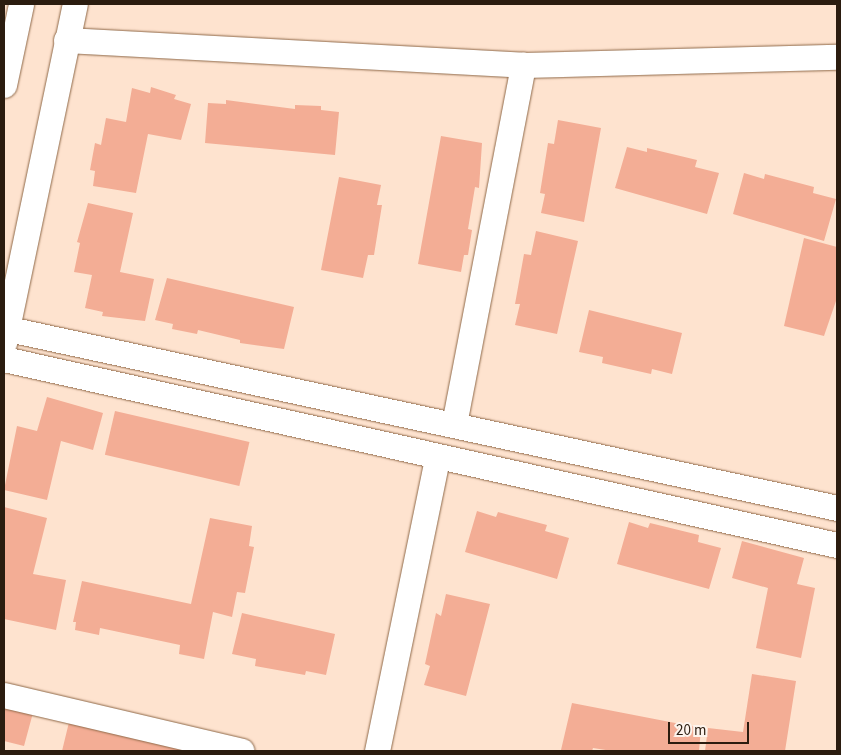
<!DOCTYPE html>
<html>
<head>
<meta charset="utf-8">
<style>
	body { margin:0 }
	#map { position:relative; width:841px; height:755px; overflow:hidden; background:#fee3cf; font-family:"Source Sans 3",sans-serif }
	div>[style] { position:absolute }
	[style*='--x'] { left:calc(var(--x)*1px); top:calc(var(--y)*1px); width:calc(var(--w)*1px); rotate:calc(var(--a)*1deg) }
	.building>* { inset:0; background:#f3ad95; transform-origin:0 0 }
	.roads { filter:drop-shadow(0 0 1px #8f6949) drop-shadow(0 0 1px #8f6949) }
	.minor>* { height:25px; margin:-12.5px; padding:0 12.5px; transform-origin:12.5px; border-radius:12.5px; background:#fff }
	span { translate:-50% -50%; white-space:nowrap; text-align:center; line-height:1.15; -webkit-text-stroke:4.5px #fdf4ed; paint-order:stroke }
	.frame { position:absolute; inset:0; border:5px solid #2b1c0f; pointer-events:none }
	.scale { position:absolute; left:668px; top:722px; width:81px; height:22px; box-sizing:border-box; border:2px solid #2b1c0f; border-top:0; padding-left:6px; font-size:15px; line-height:18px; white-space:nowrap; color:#2b1c0f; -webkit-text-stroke:4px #fdf4ed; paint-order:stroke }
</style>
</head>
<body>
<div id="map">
	<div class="building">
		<i style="clip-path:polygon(151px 87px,176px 95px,174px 99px,191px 104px,181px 140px,148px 134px,136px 193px,93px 186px,95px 171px,90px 170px,95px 143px,101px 145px,106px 118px,126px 122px,132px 88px,150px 93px)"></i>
		<i style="clip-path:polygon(226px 100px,295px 109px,295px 105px,321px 106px,321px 110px,339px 112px,335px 155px,205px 143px,208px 103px,226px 104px)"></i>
		<i style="clip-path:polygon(558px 120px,601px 128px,584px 222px,541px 213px,545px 194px,540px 193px,548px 143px,554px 144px)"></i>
		<i style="clip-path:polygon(441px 136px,482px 143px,479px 188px,475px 187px,468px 229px,472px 230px,468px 255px,464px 255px,461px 272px,418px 264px)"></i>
		<i style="clip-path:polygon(627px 147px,647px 152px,647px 148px,697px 160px,695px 167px,719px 173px,707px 214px,615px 188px)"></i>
		<i style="clip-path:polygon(744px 173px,764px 179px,765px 174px,814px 187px,813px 193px,836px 199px,824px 241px,733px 214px)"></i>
		<i style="clip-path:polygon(339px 177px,381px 185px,377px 205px,382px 205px,374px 255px,368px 255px,363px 278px,321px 270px)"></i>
		<i style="clip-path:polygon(88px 203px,133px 213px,120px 272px,154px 279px,145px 321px,102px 316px,103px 312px,85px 308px,92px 275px,74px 272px,80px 243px,77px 242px)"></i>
		<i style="clip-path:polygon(536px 231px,578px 241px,557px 334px,515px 325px,520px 304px,515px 304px,524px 254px,531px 255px)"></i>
		<i style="clip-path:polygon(804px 238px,837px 247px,837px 298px,824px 336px,784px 326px)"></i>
		<i style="clip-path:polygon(167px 278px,294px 307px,284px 349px,240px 343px,240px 340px,198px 330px,197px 334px,172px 329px,173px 324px,155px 320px)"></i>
		<i style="clip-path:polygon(589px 310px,682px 333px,672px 374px,652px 369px,651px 374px,602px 363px,603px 357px,579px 352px)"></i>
		<i style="clip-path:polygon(47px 397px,103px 413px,93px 450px,61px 441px,47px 500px,4px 490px,17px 426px,37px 431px)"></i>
		<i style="left:115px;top:411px;width:138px;height:45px;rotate:13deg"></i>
		<i style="clip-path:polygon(4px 507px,47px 518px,33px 574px,66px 580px,56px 630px,4px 619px)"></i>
		<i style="clip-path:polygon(477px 511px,496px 517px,498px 512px,547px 525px,545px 531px,569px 538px,557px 579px,465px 552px)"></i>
		<i style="clip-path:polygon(210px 518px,252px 526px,249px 546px,254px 547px,245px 593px,237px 592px,232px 617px,213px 612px,204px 659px,179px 654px,180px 645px,100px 628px,99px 635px,75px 630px,76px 622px,73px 622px,82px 581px,191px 604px)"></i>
		<i style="clip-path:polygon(629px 522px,648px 528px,650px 523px,699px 535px,698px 542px,721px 548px,709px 589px,617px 564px)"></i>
		<i style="clip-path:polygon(742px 541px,804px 558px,797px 584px,815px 588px,801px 658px,756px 648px,768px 588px,732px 578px)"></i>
		<i style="clip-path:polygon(446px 594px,490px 604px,466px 696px,424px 685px,430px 666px,425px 664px,436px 613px,441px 616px)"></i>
		<i style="clip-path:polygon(242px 613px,335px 634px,326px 675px,306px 671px,305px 675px,255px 666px,256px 659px,232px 654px)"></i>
		<i style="clip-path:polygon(752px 674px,796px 681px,785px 751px,705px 751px,708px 728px,743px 732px)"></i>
		<i style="clip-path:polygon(4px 701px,34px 709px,24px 746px,4px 741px)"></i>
		<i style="clip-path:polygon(572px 703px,701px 728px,699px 751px,612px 751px,593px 748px,592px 751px,561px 750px)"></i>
		<i style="clip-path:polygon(71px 714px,99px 721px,100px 731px,207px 751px,62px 751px)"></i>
	</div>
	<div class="roads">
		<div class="minor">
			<i style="--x:66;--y:40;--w:458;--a:3.1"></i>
			<i style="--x:523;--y:65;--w:314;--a:-1.5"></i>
			<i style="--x:4;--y:85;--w:83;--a:-78.1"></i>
			<i style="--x:4;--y:328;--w:852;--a:12.19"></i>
			<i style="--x:4;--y:343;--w:346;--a:-78.2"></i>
			<i style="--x:4;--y:359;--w:854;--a:12.59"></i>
			<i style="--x:454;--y:424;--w:366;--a:-79.1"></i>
			<i style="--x:4;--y:695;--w:244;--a:13.2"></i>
			<i style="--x:377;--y:751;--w:299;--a:-78.4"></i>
		</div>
	</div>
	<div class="frame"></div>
	<div class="scale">20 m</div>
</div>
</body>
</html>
